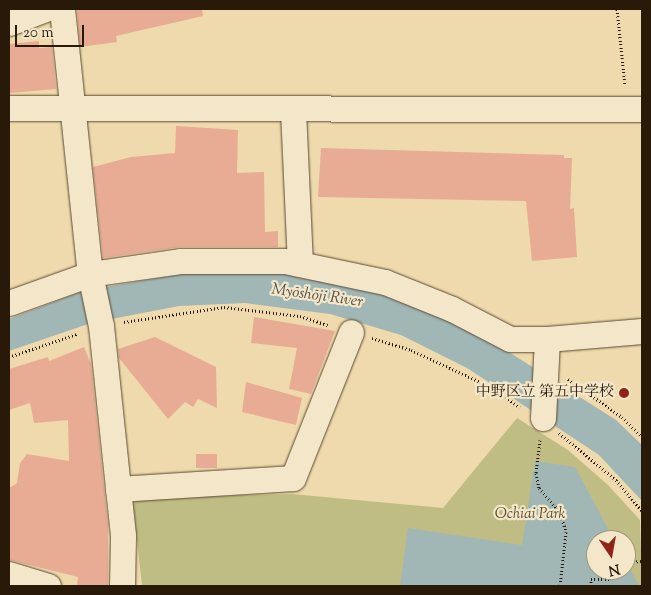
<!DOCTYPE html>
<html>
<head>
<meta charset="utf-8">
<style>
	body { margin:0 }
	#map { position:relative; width:651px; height:595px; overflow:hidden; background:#eedaac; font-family:"Sorts Mill Goudy","Noto Serif JP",serif }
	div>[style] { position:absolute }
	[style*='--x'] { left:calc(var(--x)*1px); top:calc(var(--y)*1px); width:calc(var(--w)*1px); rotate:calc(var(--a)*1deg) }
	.green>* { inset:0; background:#c0bd84 }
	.water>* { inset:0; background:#a0b7b6 }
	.building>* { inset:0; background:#e8ac94; transform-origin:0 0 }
	.path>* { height:3px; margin-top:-1.5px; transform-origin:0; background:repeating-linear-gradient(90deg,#281909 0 1px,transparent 0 3.5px) }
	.roads { filter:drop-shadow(0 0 1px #5a4932) drop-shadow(0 0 1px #5a4932) }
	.street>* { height:25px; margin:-12.5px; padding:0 12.5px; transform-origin:12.5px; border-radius:12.5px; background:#f4e7c9 }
	.dots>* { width:14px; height:14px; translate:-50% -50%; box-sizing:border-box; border:2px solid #f4e7c9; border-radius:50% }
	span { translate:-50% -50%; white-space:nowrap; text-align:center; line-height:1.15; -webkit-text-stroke:4.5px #f4e7c9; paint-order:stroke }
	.poi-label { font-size:15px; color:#281909 }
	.right { translate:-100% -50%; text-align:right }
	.park-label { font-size:15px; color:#564a2e; font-style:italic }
	.water-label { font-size:16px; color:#525046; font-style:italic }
	.frame { position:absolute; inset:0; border:10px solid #281909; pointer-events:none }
	.north { position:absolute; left:586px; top:530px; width:50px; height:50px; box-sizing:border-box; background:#f4e7c9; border:1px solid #a2957c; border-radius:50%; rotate:168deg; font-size:14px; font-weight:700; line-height:20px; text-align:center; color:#281909 }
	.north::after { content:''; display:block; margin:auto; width:18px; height:22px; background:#8f2418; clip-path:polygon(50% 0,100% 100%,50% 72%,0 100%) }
	.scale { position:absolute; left:15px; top:25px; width:69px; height:22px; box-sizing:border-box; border:2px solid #281909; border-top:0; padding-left:6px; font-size:15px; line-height:18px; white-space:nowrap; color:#281909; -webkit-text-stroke:4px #f4e7c9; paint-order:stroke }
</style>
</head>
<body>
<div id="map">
	<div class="green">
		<i style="clip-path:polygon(evenodd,517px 418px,568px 450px,608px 485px,640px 520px,642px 586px,142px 586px,133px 504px,141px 497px,292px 494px,443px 508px,517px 418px,596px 540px,626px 540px,626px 570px,596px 570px,596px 540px)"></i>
	</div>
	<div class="water">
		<i style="clip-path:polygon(192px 272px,281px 273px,384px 292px,466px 325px,616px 420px,642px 445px,642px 501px,599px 455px,467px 368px,401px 335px,330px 314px,245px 303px,179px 306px,91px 323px,9px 351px,9px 319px,83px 291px)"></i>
		<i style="clip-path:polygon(535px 461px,575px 467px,614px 540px,596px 540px,596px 570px,626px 570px,626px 562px,639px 586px,400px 586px,408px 528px,522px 545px)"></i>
	</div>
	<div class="building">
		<i style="clip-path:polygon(202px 9px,203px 16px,116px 36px,117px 42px,80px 47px,77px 10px)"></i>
		<i style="clip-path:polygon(39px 41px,39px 48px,52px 47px,56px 89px,10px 93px,9px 44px)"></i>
		<i style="clip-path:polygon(176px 126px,238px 130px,237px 173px,264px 172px,265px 232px,278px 231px,278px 247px,180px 247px,103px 258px,93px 167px,131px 157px,175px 153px)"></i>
		<i style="clip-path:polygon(321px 148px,564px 155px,564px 158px,572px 158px,570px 209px,574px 208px,577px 257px,532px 261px,526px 201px,318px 197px)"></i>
		<i style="clip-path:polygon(254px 317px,335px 331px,311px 394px,289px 389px,297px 348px,251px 343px)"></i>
		<i style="clip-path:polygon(155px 337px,216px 367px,217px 408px,198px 399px,193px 407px,185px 402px,168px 419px,119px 358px,118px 349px)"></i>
		<i style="clip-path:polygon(84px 347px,91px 364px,108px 526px,108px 586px,77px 586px,78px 577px,9px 560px,9px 488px,17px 483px,20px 463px,27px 454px,69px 461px,68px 420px,34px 423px,30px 403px,9px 410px,9px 369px,48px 357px,49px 361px)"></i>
		<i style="clip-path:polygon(246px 382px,302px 398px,296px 425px,242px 412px)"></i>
		<i style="left:217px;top:454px;width:14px;height:21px;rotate:90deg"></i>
	</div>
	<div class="path">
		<i style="--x:617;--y:9;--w:76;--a:84"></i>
		<i style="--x:124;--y:322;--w:101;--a:-8.5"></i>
		<i style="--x:224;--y:307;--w:77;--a:6.8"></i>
		<i style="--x:300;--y:316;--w:29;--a:18"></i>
		<i style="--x:372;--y:338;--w:41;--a:17.1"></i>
		<i style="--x:411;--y:350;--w:88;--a:24.8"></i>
		<i style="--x:491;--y:387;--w:35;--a:35"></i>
		<i style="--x:9;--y:357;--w:72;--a:-18.7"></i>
		<i style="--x:568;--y:379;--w:66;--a:35.1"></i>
		<i style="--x:622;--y:417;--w:28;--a:45"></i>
		<i style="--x:559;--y:433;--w:74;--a:39.5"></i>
		<i style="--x:616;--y:480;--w:40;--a:50"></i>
		<i style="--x:540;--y:440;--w:33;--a:97"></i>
		<i style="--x:536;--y:473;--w:15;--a:79"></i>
		<i style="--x:539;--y:488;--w:32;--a:49"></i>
		<i style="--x:560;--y:512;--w:21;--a:73"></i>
		<i style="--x:566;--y:532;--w:54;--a:96.3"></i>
		<i style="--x:626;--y:562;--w:16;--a:-4"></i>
		<i style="--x:591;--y:586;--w:7;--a:-90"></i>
		<i style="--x:591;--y:579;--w:18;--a:0"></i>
		<i style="--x:609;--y:579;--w:9;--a:-84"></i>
	</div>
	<div class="roads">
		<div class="street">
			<i style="--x:62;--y:9;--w:266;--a:84"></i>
			<i style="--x:90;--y:274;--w:53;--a:78.1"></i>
			<i style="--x:101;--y:326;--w:211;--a:84"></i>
			<i style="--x:123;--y:536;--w:50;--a:91.1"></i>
			<i style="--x:9;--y:23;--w:40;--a:-21"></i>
			<i style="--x:9;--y:108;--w:633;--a:0.09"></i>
			<i style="--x:293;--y:110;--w:154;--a:87.4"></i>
			<i style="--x:9;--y:303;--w:86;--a:-19.7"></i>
			<i style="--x:90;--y:274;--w:91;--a:-8.2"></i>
			<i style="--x:180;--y:261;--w:105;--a:0"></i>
			<i style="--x:285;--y:261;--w:102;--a:11.9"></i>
			<i style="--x:385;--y:282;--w:72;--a:21.9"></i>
			<i style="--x:452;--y:309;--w:65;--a:27.3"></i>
			<i style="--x:510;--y:339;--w:37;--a:0"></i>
			<i style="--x:543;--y:418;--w:79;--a:-87.1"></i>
			<i style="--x:547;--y:339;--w:95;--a:-4.8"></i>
			<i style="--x:118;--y:489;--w:175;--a:-3.6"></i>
			<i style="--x:293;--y:478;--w:157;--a:-68.3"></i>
			<i style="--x:9;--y:574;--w:41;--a:17.1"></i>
		</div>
	</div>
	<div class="dots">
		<i style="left:624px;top:393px;background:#8f2418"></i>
	</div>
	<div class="poi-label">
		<span class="right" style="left:614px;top:393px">中野区立 第五中学校</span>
	</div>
	<div class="park-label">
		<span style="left:530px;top:515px">Ochiai Park</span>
	</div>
	<div class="water-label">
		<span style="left:317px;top:297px;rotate:8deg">Myōshōji River</span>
	</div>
	<div class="frame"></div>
	<div class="north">N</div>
	<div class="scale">20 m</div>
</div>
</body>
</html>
